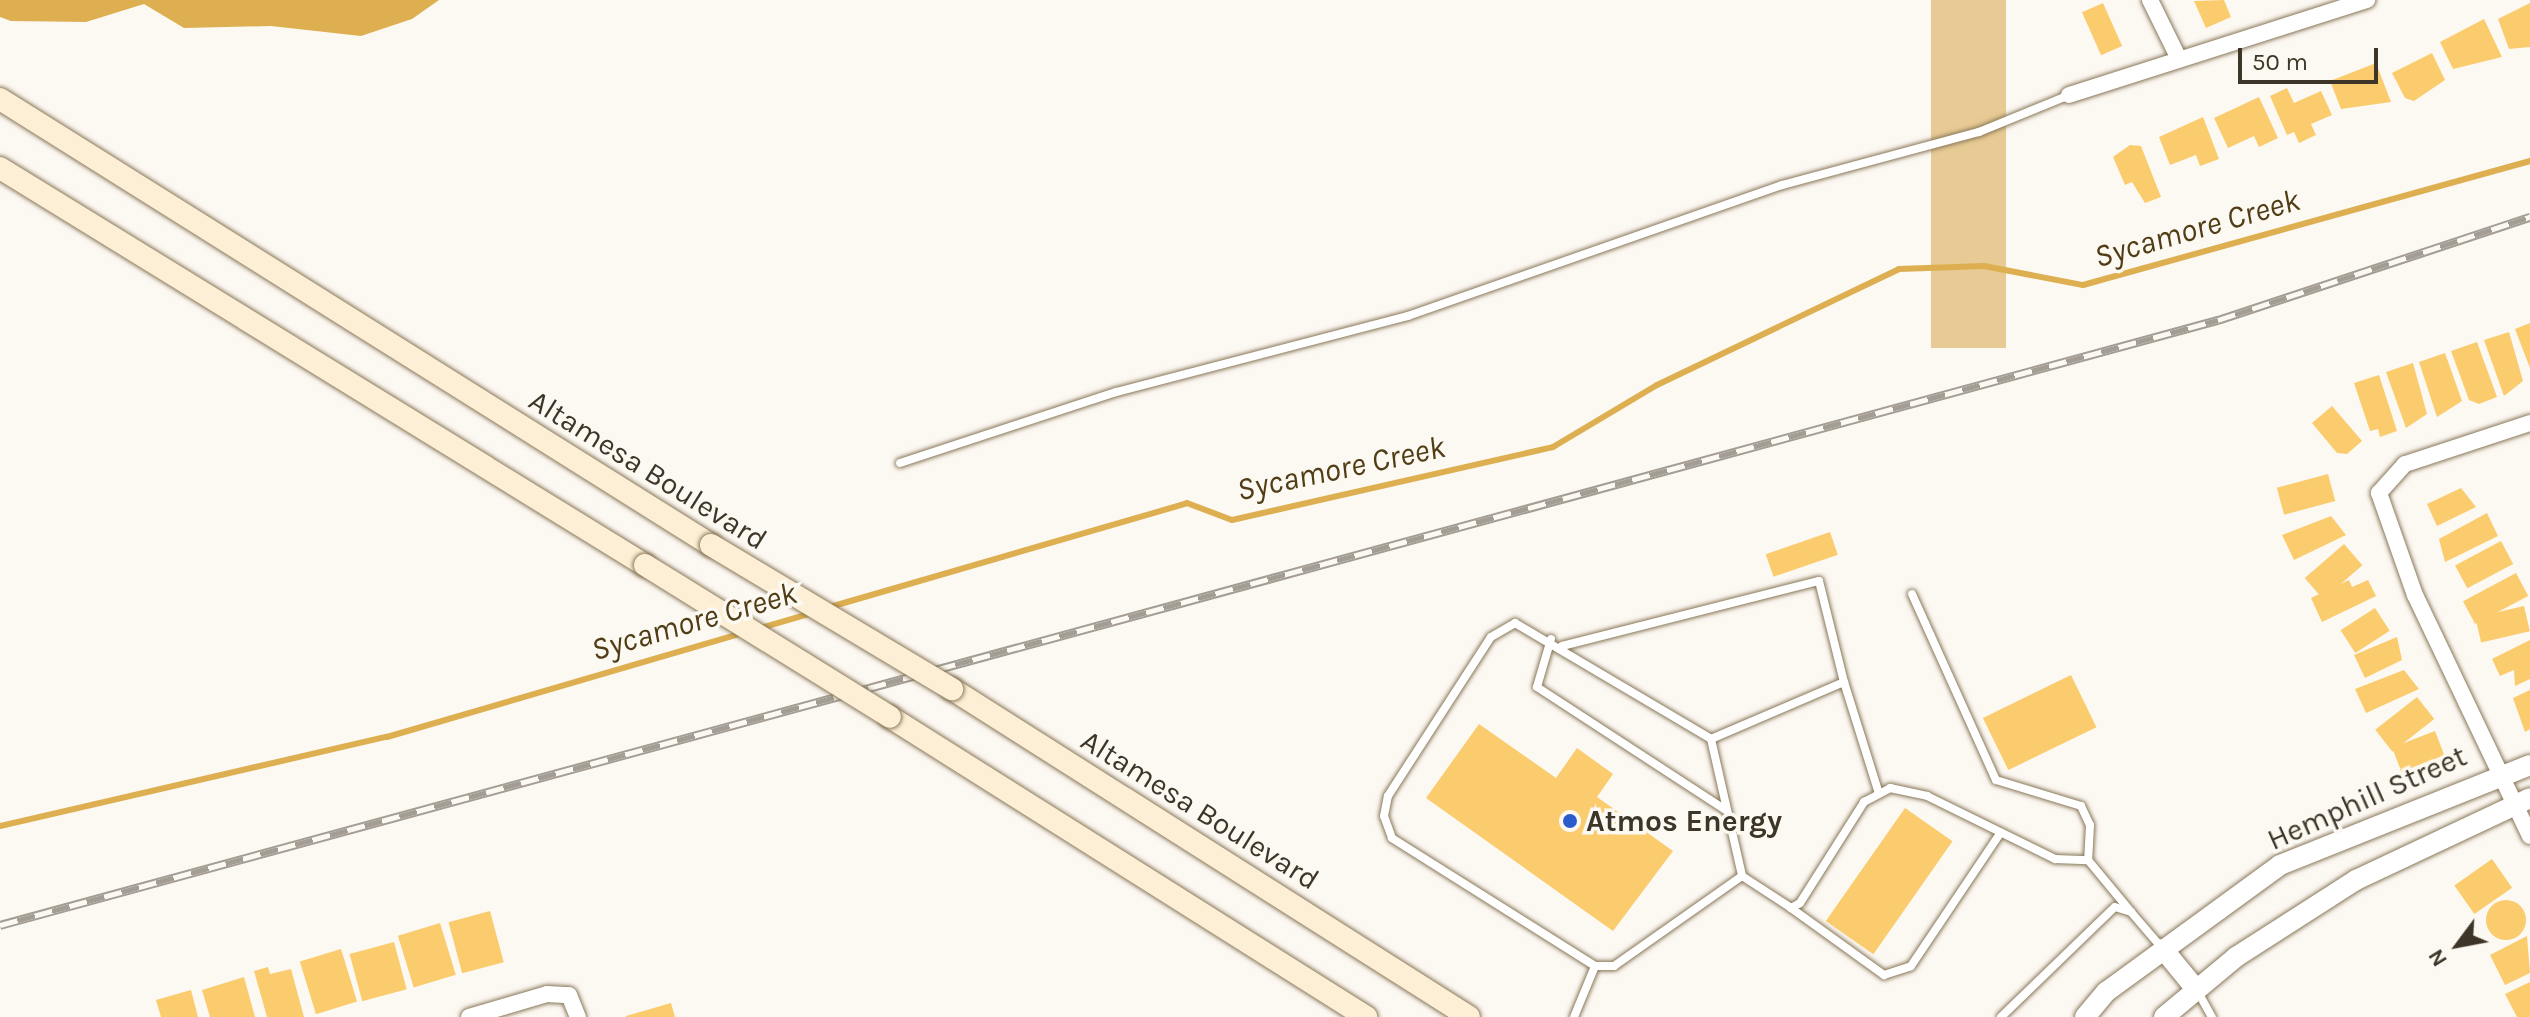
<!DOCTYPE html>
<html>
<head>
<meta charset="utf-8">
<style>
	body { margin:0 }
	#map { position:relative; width:2530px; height:1017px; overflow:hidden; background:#fcf8f2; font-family:Karla,sans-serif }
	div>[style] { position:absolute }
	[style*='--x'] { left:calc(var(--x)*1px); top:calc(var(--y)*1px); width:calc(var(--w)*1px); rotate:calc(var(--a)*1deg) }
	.green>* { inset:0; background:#e7ca94; transform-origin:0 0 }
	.water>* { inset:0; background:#ddaf51 }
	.stream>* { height:6px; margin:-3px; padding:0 3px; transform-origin:3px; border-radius:3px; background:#ddaf51 }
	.building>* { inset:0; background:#fbcc6e; transform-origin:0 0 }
	.round { border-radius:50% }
	.roads { filter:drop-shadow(0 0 2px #897859) drop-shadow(0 0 2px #897859) }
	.service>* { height:8px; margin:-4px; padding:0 4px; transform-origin:4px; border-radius:4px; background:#fff }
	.minor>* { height:16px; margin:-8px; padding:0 8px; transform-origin:8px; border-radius:8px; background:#fff }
	.tertiary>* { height:20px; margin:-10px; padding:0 10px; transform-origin:10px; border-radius:10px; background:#fff }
	.secondary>* { height:22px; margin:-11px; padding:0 11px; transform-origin:11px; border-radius:11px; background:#fdefd5 }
	.rail>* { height:9px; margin-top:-4.5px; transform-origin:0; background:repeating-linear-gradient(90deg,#fcf8f2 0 18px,#a39d94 0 36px); box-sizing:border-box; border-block:2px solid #a39d94 }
	.bridges { filter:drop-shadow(0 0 2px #897859) drop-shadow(0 0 2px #897859) }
	.secondary-bridge>* { height:22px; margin:-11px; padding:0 11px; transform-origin:11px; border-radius:11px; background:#fdefd5 }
	.dots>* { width:22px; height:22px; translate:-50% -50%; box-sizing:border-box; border:4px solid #fcf8f2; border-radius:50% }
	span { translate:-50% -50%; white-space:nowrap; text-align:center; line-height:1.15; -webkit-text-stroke:7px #fcf8f2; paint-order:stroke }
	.street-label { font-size:30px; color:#3d3628 }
	.poi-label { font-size:30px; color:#3d3628; font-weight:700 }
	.left { translate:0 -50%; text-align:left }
	.water-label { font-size:32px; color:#503d15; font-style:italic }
	.north { position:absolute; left:2418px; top:905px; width:80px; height:80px; -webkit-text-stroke:6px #fcf8f2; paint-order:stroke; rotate:238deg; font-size:22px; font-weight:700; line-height:32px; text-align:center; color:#3d3628 }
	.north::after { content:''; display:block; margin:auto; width:28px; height:36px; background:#3d3628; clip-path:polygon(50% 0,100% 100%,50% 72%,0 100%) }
	.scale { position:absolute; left:2238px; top:48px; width:140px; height:36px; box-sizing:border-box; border:4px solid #3d3628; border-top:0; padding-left:10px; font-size:24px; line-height:28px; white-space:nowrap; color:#3d3628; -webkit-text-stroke:6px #fcf8f2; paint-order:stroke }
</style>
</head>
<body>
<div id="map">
	<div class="green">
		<i style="left:1931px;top:0;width:75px;height:348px"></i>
	</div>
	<div class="water">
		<i style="clip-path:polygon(0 0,439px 0,412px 19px,361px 36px,271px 26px,184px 28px,144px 4px,86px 22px,11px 21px,0 17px)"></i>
	</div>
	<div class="stream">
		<i style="--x:830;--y:607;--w:372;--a:-16.2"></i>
		<i style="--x:1187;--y:503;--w:48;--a:20.7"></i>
		<i style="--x:1232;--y:520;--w:329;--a:-12.8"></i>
		<i style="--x:1553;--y:447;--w:121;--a:-30.8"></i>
		<i style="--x:1657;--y:385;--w:268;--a:-25.6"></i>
		<i style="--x:1899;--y:269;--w:85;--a:-2"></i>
		<i style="--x:1984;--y:266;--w:101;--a:10.9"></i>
		<i style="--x:2083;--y:285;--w:464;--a:-15.5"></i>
		<i style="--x:757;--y:629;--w:57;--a:-16.2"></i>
		<i style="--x:0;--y:826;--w:397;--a:-13"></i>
		<i style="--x:387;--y:737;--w:371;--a:-16.3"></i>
	</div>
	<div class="building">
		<i style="clip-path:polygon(2224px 0,2231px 17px,2206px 28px,2194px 1px)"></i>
		<i style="left:2103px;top:3px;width:47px;height:23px;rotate:66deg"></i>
		<i style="clip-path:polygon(2530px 3px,2530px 47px,2509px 49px,2498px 19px)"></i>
		<i style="clip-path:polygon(2484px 19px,2502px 57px,2453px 69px,2440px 42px)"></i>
		<i style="clip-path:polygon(2432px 53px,2445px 80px,2414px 101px,2405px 98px,2392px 73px)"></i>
		<i style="clip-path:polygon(2376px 63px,2391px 102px,2341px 109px,2330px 81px)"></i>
		<i style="clip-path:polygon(2287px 88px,2294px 103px,2321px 91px,2332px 115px,2311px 124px,2316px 135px,2299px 143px,2294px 132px,2287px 135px,2270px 96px)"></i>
		<i style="clip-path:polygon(2259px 97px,2278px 138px,2259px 147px,2254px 136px,2228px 148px,2214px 118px)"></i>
		<i style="clip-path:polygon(2203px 117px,2219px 159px,2200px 166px,2196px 155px,2170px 165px,2159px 137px)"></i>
		<i style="clip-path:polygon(2130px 145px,2141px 146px,2161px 197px,2145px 203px,2132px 182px,2125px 185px,2113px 157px)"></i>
		<i style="clip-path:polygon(2530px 323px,2530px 368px,2515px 329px)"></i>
		<i style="clip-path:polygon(2509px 332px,2523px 381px,2504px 396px,2484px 340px)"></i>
		<i style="clip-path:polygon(2477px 342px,2497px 397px,2479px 404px,2469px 400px,2451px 351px)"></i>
		<i style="clip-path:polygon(2445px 353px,2462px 401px,2437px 417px,2419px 362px)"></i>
		<i style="clip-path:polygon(2413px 363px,2427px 414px,2406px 428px,2386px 372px)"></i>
		<i style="clip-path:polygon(2379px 375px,2397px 431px,2380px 437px,2378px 429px,2370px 431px,2354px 383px)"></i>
		<i style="clip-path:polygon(2332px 406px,2362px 441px,2347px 454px,2337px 453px,2312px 423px)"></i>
		<i style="left:2328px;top:474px;width:28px;height:53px;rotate:75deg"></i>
		<i style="clip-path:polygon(2461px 488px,2476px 507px,2437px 526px,2427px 504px)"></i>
		<i style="clip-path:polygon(2487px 513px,2498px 536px,2445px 562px,2439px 539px)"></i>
		<i style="clip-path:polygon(2331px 516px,2346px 535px,2294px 560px,2282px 535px)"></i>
		<i style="left:1830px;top:532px;width:24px;height:68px;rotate:71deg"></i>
		<i style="left:2501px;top:541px;width:26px;height:52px;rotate:62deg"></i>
		<i style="left:2344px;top:544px;width:28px;height:52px;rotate:49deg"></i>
		<i style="left:2516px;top:573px;width:26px;height:60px;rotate:62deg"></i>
		<i style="clip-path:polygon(2349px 580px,2352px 587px,2368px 580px,2376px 596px,2322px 622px,2311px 598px)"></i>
		<i style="left:2524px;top:606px;width:26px;height:50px;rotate:77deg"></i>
		<i style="left:2375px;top:608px;width:27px;height:41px;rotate:57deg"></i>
		<i style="clip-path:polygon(2397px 637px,2402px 660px,2365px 678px,2354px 655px)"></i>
		<i style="clip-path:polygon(2530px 640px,2530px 679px,2515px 686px,2514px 670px,2500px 676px,2492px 659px)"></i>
		<i style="clip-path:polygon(2404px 670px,2419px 689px,2366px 713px,2355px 689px)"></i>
		<i style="left:2071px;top:675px;width:58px;height:98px;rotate:64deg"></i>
		<i style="clip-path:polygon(2530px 690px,2530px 729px,2525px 732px,2513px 698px)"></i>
		<i style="left:2417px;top:697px;width:28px;height:53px;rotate:52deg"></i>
		<i style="clip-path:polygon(1479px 724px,1556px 778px,1577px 748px,1613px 774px,1597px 797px,1673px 851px,1613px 931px,1426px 798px)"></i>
		<i style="left:2435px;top:731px;width:26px;height:46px;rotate:69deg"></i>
		<i style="left:1905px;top:808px;width:58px;height:138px;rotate:35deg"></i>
		<i style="left:2492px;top:859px;width:35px;height:46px;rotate:55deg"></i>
		<i class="round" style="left:2486px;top:900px;width:40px;height:40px"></i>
		<i style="left:490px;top:911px;width:53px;height:43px;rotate:75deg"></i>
		<i style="left:440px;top:923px;width:54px;height:44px;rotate:73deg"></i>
		<i style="clip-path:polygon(2527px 936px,2530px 973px,2505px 985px,2490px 955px)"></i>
		<i style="left:394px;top:942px;width:49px;height:46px;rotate:75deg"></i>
		<i style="left:341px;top:949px;width:55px;height:43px;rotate:73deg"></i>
		<i style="clip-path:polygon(268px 967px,270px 974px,291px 969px,304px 1017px,267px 1017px,254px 971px)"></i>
		<i style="clip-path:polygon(244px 977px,255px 1017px,210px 1017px,202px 990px)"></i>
		<i style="clip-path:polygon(2530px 982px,2530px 1017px,2517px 1017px,2505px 994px)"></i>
		<i style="clip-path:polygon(191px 990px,198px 1017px,161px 1017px,156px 1000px)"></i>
		<i style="clip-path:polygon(671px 1003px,675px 1017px,626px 1017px,626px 1016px)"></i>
	</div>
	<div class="roads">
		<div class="service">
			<i style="--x:900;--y:463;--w:227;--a:-18.2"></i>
			<i style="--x:1116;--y:392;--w:302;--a:-14.6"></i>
			<i style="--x:1408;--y:316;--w:396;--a:-19.3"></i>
			<i style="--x:1782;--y:185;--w:204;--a:-15.1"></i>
			<i style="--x:1979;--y:132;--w:97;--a:-22.3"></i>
			<i style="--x:1912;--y:594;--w:204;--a:65.7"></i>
			<i style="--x:1996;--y:780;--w:89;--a:17"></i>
			<i style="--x:2081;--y:806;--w:21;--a:65"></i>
			<i style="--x:2090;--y:825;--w:35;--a:93"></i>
			<i style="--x:1515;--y:623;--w:228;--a:30.6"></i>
			<i style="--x:1711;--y:739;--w:140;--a:77.2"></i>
			<i style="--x:1742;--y:876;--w:156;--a:144.9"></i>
			<i style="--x:1614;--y:966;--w:19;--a:180"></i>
			<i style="--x:1595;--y:966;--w:240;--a:-147.8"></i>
			<i style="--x:1392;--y:838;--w:23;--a:-110"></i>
			<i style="--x:1384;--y:816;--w:20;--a:-79"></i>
			<i style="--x:1388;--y:796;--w:189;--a:-57.1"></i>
			<i style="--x:1491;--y:637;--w:28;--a:-30"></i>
			<i style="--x:1551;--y:639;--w:50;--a:106.3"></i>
			<i style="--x:1537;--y:687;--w:225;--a:33.1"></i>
			<i style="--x:1562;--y:646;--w:265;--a:-14.2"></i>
			<i style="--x:1819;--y:581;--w:104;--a:76.1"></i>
			<i style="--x:1711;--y:739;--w:145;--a:-23.2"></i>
			<i style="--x:1844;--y:682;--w:117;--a:72.6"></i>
			<i style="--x:1742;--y:876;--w:59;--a:33.1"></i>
			<i style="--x:1791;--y:908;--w:10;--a:-29"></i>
			<i style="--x:1800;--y:903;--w:120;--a:-57.6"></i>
			<i style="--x:1864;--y:802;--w:30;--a:-28"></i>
			<i style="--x:1890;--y:788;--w:38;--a:12"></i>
			<i style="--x:1927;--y:796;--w:143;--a:26.2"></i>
			<i style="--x:2055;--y:859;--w:33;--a:2"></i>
			<i style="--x:2088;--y:860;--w:67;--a:50.4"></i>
			<i style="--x:1791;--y:908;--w:115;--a:35.8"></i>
			<i style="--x:1884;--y:975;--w:28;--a:-18"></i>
			<i style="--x:1911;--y:966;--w:161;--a:-56.1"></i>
			<i style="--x:2198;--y:992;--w:29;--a:61"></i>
			<i style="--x:1574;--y:1017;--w:55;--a:-67.6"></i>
			<i style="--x:2001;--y:1017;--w:158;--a:-44"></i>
			<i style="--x:2115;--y:907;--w:17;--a:17"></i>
			<i style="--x:2131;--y:912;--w:48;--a:49.3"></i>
		</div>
		<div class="minor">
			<i style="--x:2150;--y:0;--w:66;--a:63.8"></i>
			<i style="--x:2069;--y:95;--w:313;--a:-17.7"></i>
			<i style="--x:2530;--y:423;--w:132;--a:161.8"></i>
			<i style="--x:2405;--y:464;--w:39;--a:132"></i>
			<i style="--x:2379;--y:493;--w:108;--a:70.6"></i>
			<i style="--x:2415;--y:595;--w:267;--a:64.5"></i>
			<i style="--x:469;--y:1017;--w:81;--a:-16.4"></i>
			<i style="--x:547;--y:994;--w:22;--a:3"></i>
			<i style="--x:569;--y:995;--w:24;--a:68"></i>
		</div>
		<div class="tertiary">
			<i style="--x:2163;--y:949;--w:50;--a:50.6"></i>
			<i style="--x:2085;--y:1017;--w:33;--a:-50"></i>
			<i style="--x:2106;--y:992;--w:215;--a:-36.1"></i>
			<i style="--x:2280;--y:865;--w:269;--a:-21.8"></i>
			<i style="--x:2164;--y:1017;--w:94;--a:-39.8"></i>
			<i style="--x:2236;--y:957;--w:143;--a:-32.7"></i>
			<i style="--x:2356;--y:880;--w:192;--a:-25.2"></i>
		</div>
		<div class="secondary">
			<i style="--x:0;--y:99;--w:839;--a:32.1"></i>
			<i style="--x:0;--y:168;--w:757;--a:31.61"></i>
			<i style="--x:952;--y:689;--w:612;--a:32.39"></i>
			<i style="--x:890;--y:717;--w:563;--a:32.22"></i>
		</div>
	</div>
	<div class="rail">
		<i style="--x:0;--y:925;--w:2299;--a:-15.26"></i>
		<i style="--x:2218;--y:320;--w:329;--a:-18.3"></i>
	</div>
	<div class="bridges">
		<div class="secondary-bridge">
			<i style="--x:711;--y:545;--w:281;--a:30.9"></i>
			<i style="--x:645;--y:565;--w:288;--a:31.8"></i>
		</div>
	</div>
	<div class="dots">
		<i style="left:1570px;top:821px;background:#2a5ccb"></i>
	</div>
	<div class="street-label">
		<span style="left:648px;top:470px;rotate:32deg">Altamesa Boulevard</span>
		<span style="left:2367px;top:798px;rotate:-24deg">Hemphill Street</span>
		<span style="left:1200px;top:810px;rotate:32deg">Altamesa Boulevard</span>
	</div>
	<div class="poi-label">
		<span class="left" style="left:1586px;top:821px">Atmos Energy</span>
	</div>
	<div class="water-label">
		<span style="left:2197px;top:229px;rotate:-16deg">Sycamore Creek</span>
		<span style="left:1341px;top:469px;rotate:-12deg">Sycamore Creek</span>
		<span style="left:694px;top:622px;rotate:-16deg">Sycamore Creek</span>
	</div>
	<div class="north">N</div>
	<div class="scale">50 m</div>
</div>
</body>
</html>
